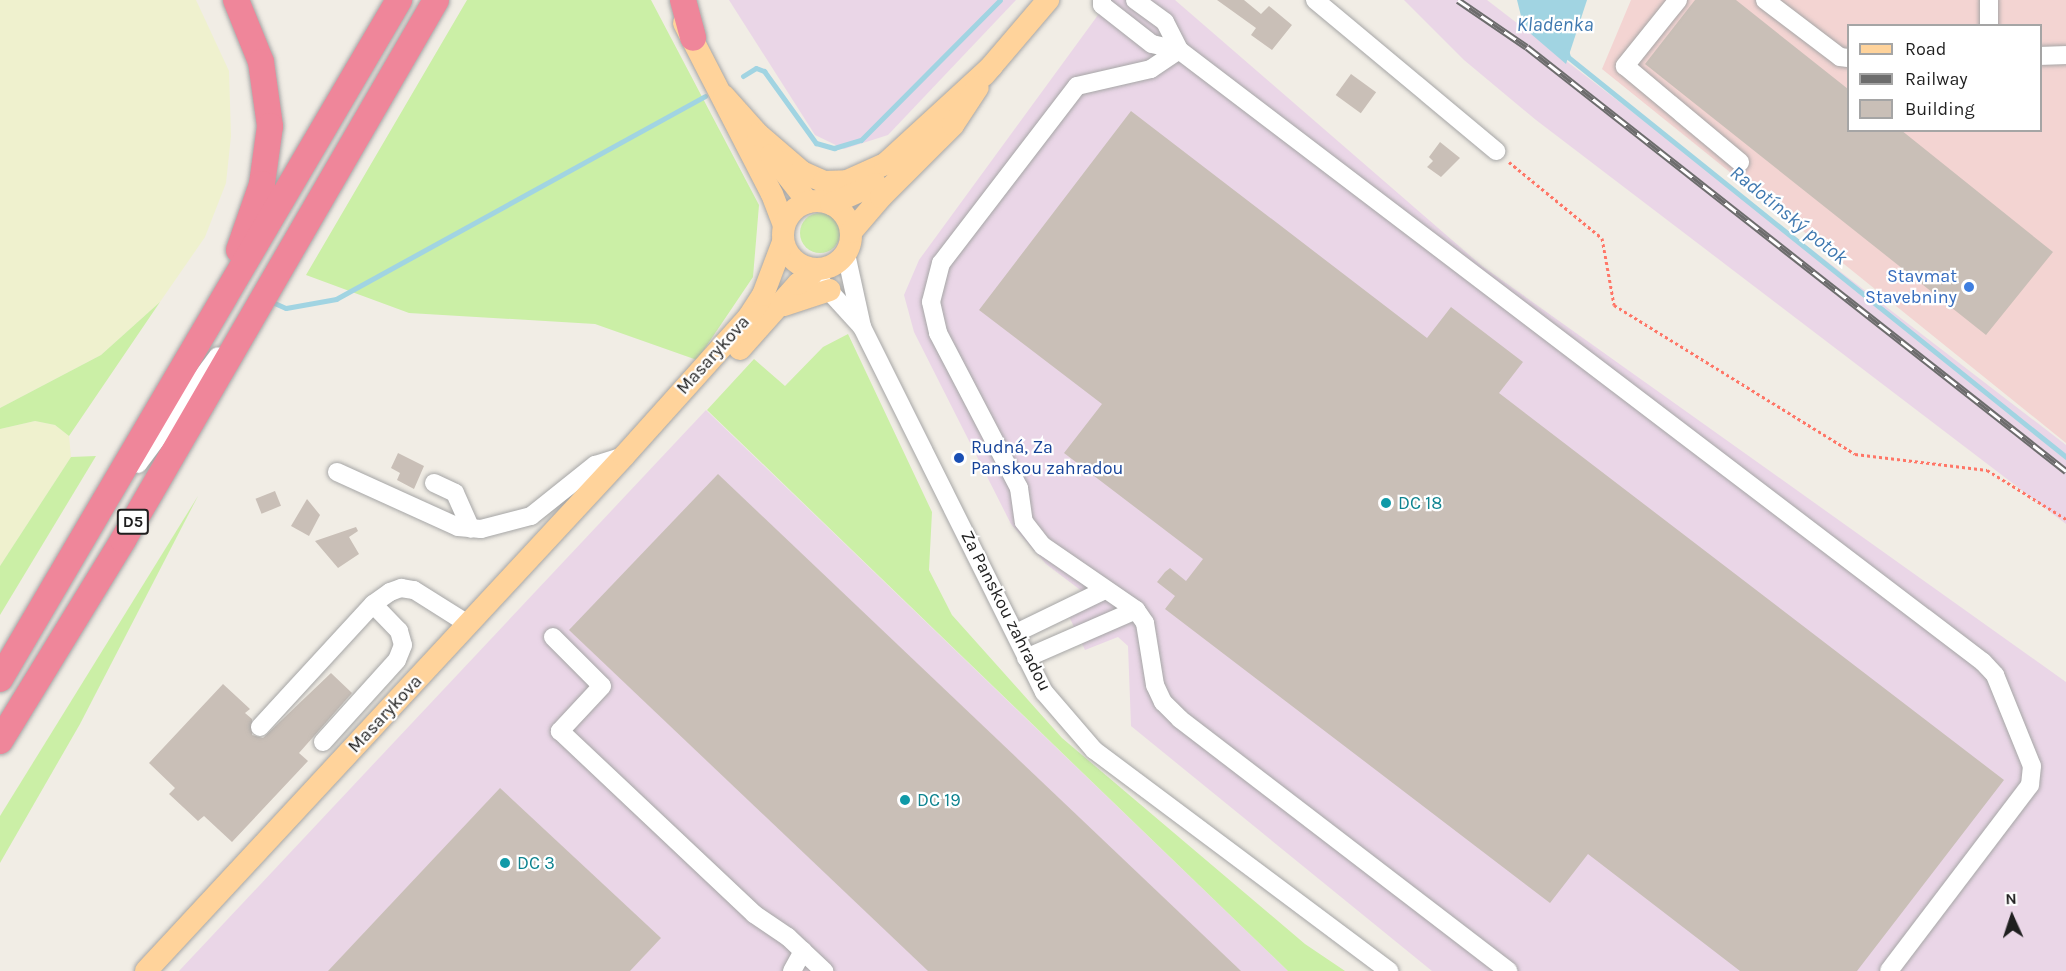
<!DOCTYPE html>
<html>
<head>
<meta charset="utf-8">
<style>
	body { margin:0 }
	#map { position:relative; width:2066px; height:971px; overflow:hidden; background:#f1ede5; font-family:Karla,sans-serif }
	div>[style] { position:absolute }
	[style*='--x'] { left:calc(var(--x)*1px); top:calc(var(--y)*1px); width:calc(var(--w)*1px); rotate:calc(var(--a)*1deg) }
	.commercial>* { inset:0; background:#f3d4d2 }
	.industrial>* { inset:0; background:#ead6e7 }
	.farmland>* { inset:0; background:#eff1ce }
	.grass>* { inset:0; background:#cbefa6 }
	.round { border-radius:50% }
	.water>* { inset:0; background:#a1d4e2 }
	.stream>* { height:5px; margin:-2.5px; padding:0 2.5px; transform-origin:2.5px; border-radius:2.5px; background:#a1d4e2 }
	.building>* { inset:0; background:#c9bfb7; transform-origin:0 0 }
	.path>* { height:3px; margin-top:-1.5px; transform-origin:0; background:repeating-linear-gradient(90deg,#ff7667 0 3px,transparent 0 6px) }
	.roads { filter:drop-shadow(0 0 2px #a6a6a6) drop-shadow(0 0 2px #a6a6a6) }
	.minor>* { height:18px; margin:-9px; padding:0 9px; transform-origin:9px; border-radius:9px; background:#fff }
	.major>* { height:22px; margin:-11px; padding:0 11px; transform-origin:11px; border-radius:11px; background:#ffd39b }
	.major>.ring { margin:-11px; padding:0; box-sizing:content-box; background:none; border:22px solid #ffd39b; border-radius:50% }
	.highway>* { height:26px; margin:-13px; padding:0 13px; transform-origin:13px; border-radius:13px; background:#ef869a }
	.rail>* { height:7px; margin-top:-3.5px; transform-origin:0; background:repeating-linear-gradient(90deg,#fff 0 14px,#6d6d6d 0 28px); box-sizing:border-box; border-block:2px solid #6d6d6d }
	.dots>* { width:16px; height:16px; translate:-50% -50%; box-sizing:border-box; border:3px solid #fff; border-radius:50% }
	span { translate:-50% -50%; white-space:nowrap; text-align:center; line-height:1.15; -webkit-text-stroke:4.5px #fff; paint-order:stroke }
	.shield-label span { padding:2px 4px; background:#fff; border:2px solid; border-radius:4px; -webkit-text-stroke-width:0 }
	.shield-label { font-size:16px; color:#1f1f1f; font-weight:700 }
	.shop-label { font-size:18px; color:#366cbe }
	.right { translate:-100% -50%; text-align:right }
	.street-label { font-size:18px; color:#1f1f1f }
	.transit-label { font-size:18px; color:#164399 }
	.left { translate:0 -50%; text-align:left }
	.culture-label { font-size:18px; color:#0d838f }
	.water-label { font-size:20px; color:#4079b0; font-style:italic }
	.legend { position:absolute; left:1847px; top:24px; width:195px; height:108px; box-sizing:border-box; background:#fff; border:2px solid #a5a5a5; margin:0; padding:8px 10px; list-style:none; font-size:18px; color:#1f1f1f }
	.legend li { display:flex; align-items:center; gap:12px; height:30px }
	.legend b { width:30px; border:2px solid #a5a5a5 }
	.north { position:absolute; left:1982px; top:887px; width:60px; height:60px; -webkit-text-stroke:4px #fff; paint-order:stroke; rotate:357deg; font-size:16px; font-weight:700; line-height:24px; text-align:center; color:#1f1f1f }
	.north::after { content:''; display:block; margin:auto; width:21px; height:27px; background:#1f1f1f; clip-path:polygon(50% 0,100% 100%,50% 72%,0 100%) }
</style>
</head>
<body>
<div id="map">
	<div class="commercial">
		<i style="clip-path:polygon(evenodd,1631px 0,2066px 0,2066px 443px,1602px 69px,1631px 0,1848px 26px,2040px 26px,2040px 130px,1848px 130px,1848px 26px)"></i>
	</div>
	<div class="industrial">
		<i style="clip-path:polygon(729px 0,1016px 0,888px 135px,844px 149px,815px 135px)"></i>
		<i style="clip-path:polygon(1109px 0,1175px 0,1482px 266px,2066px 682px,2066px 971px,1432px 971px,1131px 726px,1128px 646px,1118px 637px,1085px 650px,1065px 608px,1087px 595px,1046px 564px,1011px 524px,914px 332px,904px 295px,919px 260px)"></i>
		<i style="clip-path:polygon(1404px 0,1487px 0,2066px 445px,2066px 524px,1536px 120px,1464px 60px)"></i>
		<i style="clip-path:polygon(706px 410px,1288px 971px,179px 971px)"></i>
	</div>
	<div class="farmland">
		<i style="clip-path:polygon(0 0,196px 0,229px 71px,231px 136px,226px 183px,205px 237px,160px 302px,101px 355px,0 408px)"></i>
		<i style="clip-path:polygon(35px 421px,55px 425px,69px 436px,71px 457px,0 566px,0 429px)"></i>
	</div>
	<div class="grass">
		<i style="clip-path:polygon(467px 0,651px 0,759px 205px,753px 277px,697px 360px,595px 324px,409px 313px,306px 275px)"></i>
		<i class="round" style="left:800px;top:213px;width:40px;height:40px"></i>
		<i style="clip-path:polygon(160px 302px,69px 436px,55px 425px,35px 421px,0 429px,0 408px,101px 355px)"></i>
		<i style="clip-path:polygon(848px 334px,932px 512px,929px 570px,952px 615px,1062px 738px,1305px 944px,1345px 971px,1288px 971px,707px 410px,754px 359px,785px 386px,823px 347px)"></i>
		<i style="clip-path:polygon(96px 456px,0 615px,0 566px,71px 457px)"></i>
		<i style="clip-path:polygon(198px 496px,80px 724px,0 863px,0 816px)"></i>
	</div>
	<div class="water">
		<i style="clip-path:polygon(1517px 0,1587px 0,1566px 64px,1524px 28px)"></i>
	</div>
	<div class="stream">
		<i style="--x:1566;--y:50;--w:7;--a:74"></i>
		<i style="--x:1568;--y:57;--w:639;--a:38.77"></i>
		<i style="--x:743;--y:76;--w:15;--a:-32"></i>
		<i style="--x:756;--y:68;--w:9;--a:21"></i>
		<i style="--x:764;--y:71;--w:89;--a:54.2"></i>
		<i style="--x:816;--y:143;--w:19;--a:16"></i>
		<i style="--x:834;--y:148;--w:28;--a:-17"></i>
		<i style="--x:861;--y:140;--w:197;--a:-45.2"></i>
		<i style="--x:270;--y:301;--w:17;--a:24"></i>
		<i style="--x:286;--y:308;--w:51;--a:-10.2"></i>
		<i style="--x:336;--y:299;--w:421;--a:-28.8"></i>
	</div>
	<div class="building">
		<i style="clip-path:polygon(1217px 0,1244px 0,1261px 14px,1269px 6px,1292px 25px,1272px 50px,1251px 35px,1256px 28px)"></i>
		<i style="clip-path:polygon(1695px 0,1736px 0,1848px 89px,1848px 130px,1901px 130px,2053px 252px,1986px 335px,1645px 64px)"></i>
		<i style="left:1351px;top:74px;width:31px;height:26px;rotate:36deg"></i>
		<i style="clip-path:polygon(1131px 111px,1427px 338px,1451px 307px,1523px 362px,1499px 393px,2004px 780px,1857px 971px,1740px 971px,1588px 854px,1550px 903px,1165px 609px,1175px 596px,1157px 582px,1165px 572px,1170px 568px,1186px 581px,1203px 559px,1064px 453px,1102px 404px,979px 310px)"></i>
		<i style="clip-path:polygon(1440px 142px,1460px 158px,1441px 177px,1427px 167px,1433px 161px,1429px 157px)"></i>
		<i style="clip-path:polygon(398px 453px,424px 466px,414px 489px,397px 480px,400px 473px,391px 468px)"></i>
		<i style="clip-path:polygon(718px 474px,1241px 971px,928px 971px,569px 630px)"></i>
		<i style="left:275px;top:491px;width:16px;height:21px;rotate:68deg"></i>
		<i style="clip-path:polygon(307px 499px,320px 515px,309px 536px,291px 526px)"></i>
		<i style="clip-path:polygon(356px 527px,358px 531px,349px 537px,359px 554px,338px 568px,315px 541px)"></i>
		<i style="clip-path:polygon(331px 673px,352px 693px,299px 753px,308px 761px,232px 842px,204px 816px,198px 821px,169px 794px,175px 788px,149px 763px,223px 684px,250px 709px,245px 713px,252px 719px,252px 735px,263px 738px)"></i>
		<i style="clip-path:polygon(500px 788px,661px 938px,630px 971px,328px 971px)"></i>
	</div>
	<div class="path">
		<i style="--x:1509;--y:162;--w:120;--a:39.3"></i>
		<i style="--x:1602;--y:238;--w:68;--a:79.8"></i>
		<i style="--x:1614;--y:305;--w:283;--a:31.7"></i>
		<i style="--x:1855;--y:454;--w:133;--a:6.9"></i>
		<i style="--x:1987;--y:470;--w:93;--a:31.8"></i>
	</div>
	<div class="roads">
		<div class="minor">
			<i style="--x:1102;--y:0;--w:5;--a:90"></i>
			<i style="--x:1102;--y:5;--w:63;--a:38"></i>
			<i style="--x:1152;--y:44;--w:28;--a:13"></i>
			<i style="--x:1179;--y:50;--w:1010;--a:37.28"></i>
			<i style="--x:1983;--y:662;--w:18;--a:47"></i>
			<i style="--x:1995;--y:675;--w:98;--a:67.9"></i>
			<i style="--x:2032;--y:766;--w:19;--a:96"></i>
			<i style="--x:2030;--y:785;--w:233;--a:127.2"></i>
			<i style="--x:1135;--y:0;--w:37;--a:36"></i>
			<i style="--x:1165;--y:22;--w:31;--a:63"></i>
			<i style="--x:1315;--y:0;--w:236;--a:39.8"></i>
			<i style="--x:1678;--y:0;--w:85;--a:128.8"></i>
			<i style="--x:1625;--y:66;--w:150;--a:39.9"></i>
			<i style="--x:1765;--y:0;--w:94;--a:37.2"></i>
			<i style="--x:1840;--y:57;--w:8;--a:7"></i>
			<i style="--x:1989;--y:0;--w:26;--a:90"></i>
			<i style="--x:1179;--y:50;--w:34;--a:146"></i>
			<i style="--x:1151;--y:69;--w:76;--a:167.1"></i>
			<i style="--x:1077;--y:86;--w:223;--a:127.5"></i>
			<i style="--x:941;--y:263;--w:40;--a:104.4"></i>
			<i style="--x:931;--y:302;--w:32;--a:77"></i>
			<i style="--x:938;--y:333;--w:175;--a:62.4"></i>
			<i style="--x:1019;--y:488;--w:34;--a:82"></i>
			<i style="--x:1024;--y:522;--w:31;--a:52"></i>
			<i style="--x:1043;--y:546;--w:113;--a:34.5"></i>
			<i style="--x:1136;--y:610;--w:16;--a:55"></i>
			<i style="--x:1145;--y:623;--w:63;--a:80.8"></i>
			<i style="--x:1155;--y:685;--w:19;--a:65"></i>
			<i style="--x:1163;--y:702;--w:24;--a:45"></i>
			<i style="--x:1180;--y:719;--w:414;--a:37.5"></i>
			<i style="--x:2040;--y:56;--w:26;--a:-2"></i>
			<i style="--x:846;--y:254;--w:75;--a:77.6"></i>
			<i style="--x:862;--y:327;--w:408;--a:63.5"></i>
			<i style="--x:1044;--y:692;--w:77;--a:49.2"></i>
			<i style="--x:1094;--y:750;--w:369;--a:36.8"></i>
			<i style="--x:821;--y:282;--w:61;--a:47.7"></i>
			<i style="--x:138;--y:464;--w:134;--a:-53.5"></i>
			<i style="--x:337;--y:472;--w:133;--a:24.4"></i>
			<i style="--x:458;--y:527;--w:23;--a:5"></i>
			<i style="--x:481;--y:529;--w:52;--a:-14.6"></i>
			<i style="--x:531;--y:516;--w:82;--a:-38.6"></i>
			<i style="--x:595;--y:465;--w:30;--a:-17"></i>
			<i style="--x:434;--y:483;--w:23;--a:25"></i>
			<i style="--x:455;--y:493;--w:39;--a:66"></i>
			<i style="--x:1016;--y:633;--w:99;--a:-25.8"></i>
			<i style="--x:553;--y:637;--w:69;--a:45"></i>
			<i style="--x:602;--y:686;--w:62;--a:133"></i>
			<i style="--x:560;--y:731;--w:267;--a:43.3"></i>
			<i style="--x:754;--y:914;--w:41;--a:34.1"></i>
			<i style="--x:788;--y:937;--w:50;--a:43.4"></i>
			<i style="--x:1026;--y:658;--w:120;--a:-23.6"></i>
			<i style="--x:260;--y:727;--w:167;--a:-47.4"></i>
			<i style="--x:373;--y:604;--w:21;--a:-35"></i>
			<i style="--x:390;--y:592;--w:12;--a:-20"></i>
			<i style="--x:401;--y:588;--w:13;--a:9"></i>
			<i style="--x:414;--y:590;--w:64;--a:32.2"></i>
			<i style="--x:323;--y:742;--w:110;--a:-47.9"></i>
			<i style="--x:397;--y:660;--w:16;--a:-68"></i>
			<i style="--x:403;--y:645;--w:15;--a:-106"></i>
			<i style="--x:399;--y:631;--w:37;--a:-134"></i>
			<i style="--x:792;--y:971;--w:23;--a:-61"></i>
		</div>
		<div class="major">
			<i style="--x:684;--y:23;--w:192;--a:62.8"></i>
			<i style="--x:772;--y:194;--w:34;--a:69"></i>
			<i style="--x:984;--y:75;--w:99;--a:-49.5"></i>
			<i style="--x:724;--y:96;--w:51;--a:48.2"></i>
			<i style="--x:758;--y:134;--w:58;--a:40.8"></i>
			<i style="--x:802;--y:172;--w:24;--a:24"></i>
			<i style="--x:824;--y:182;--w:23;--a:-2"></i>
			<i style="--x:847;--y:181;--w:42;--a:-24.1"></i>
			<i style="--x:885;--y:164;--w:145;--a:-42.5"></i>
			<i style="--x:771;--y:155;--w:60;--a:51.8"></i>
			<i class="ring" style="left:783px;top:201px;width:46px;height:46px"></i>
			<i style="--x:831;--y:204;--w:49;--a:-24"></i>
			<i style="--x:851;--y:232;--w:46;--a:-49.4"></i>
			<i style="--x:881;--y:197;--w:102;--a:-45"></i>
			<i style="--x:953;--y:125;--w:45;--a:-56.7"></i>
			<i style="--x:784;--y:305;--w:48;--a:-18.1"></i>
			<i style="--x:740;--y:349;--w:87;--a:-48.3"></i>
			<i style="--x:798;--y:284;--w:17;--a:-36"></i>
			<i style="--x:146;--y:971;--w:703;--a:-47.13"></i>
			<i style="--x:624;--y:456;--w:186;--a:-48.1"></i>
			<i style="--x:748;--y:318;--w:27;--a:-57"></i>
			<i style="--x:763;--y:295;--w:57;--a:-69.3"></i>
		</div>
		<div class="highway">
			<i style="--x:236;--y:0;--w:67;--a:68"></i>
			<i style="--x:261;--y:62;--w:65;--a:82"></i>
			<i style="--x:270;--y:126;--w:59;--a:97.9"></i>
			<i style="--x:262;--y:184;--w:70;--a:109.2"></i>
			<i style="--x:683;--y:0;--w:39;--a:75"></i>
			<i style="--x:0;--y:679;--w:788;--a:-59.56"></i>
			<i style="--x:0;--y:741;--w:236;--a:-58.5"></i>
			<i style="--x:123;--y:540;--w:624;--a:-59.9"></i>
		</div>
	</div>
	<div class="rail">
		<i style="--x:1458;--y:0;--w:83;--a:34.3"></i>
		<i style="--x:1527;--y:47;--w:686;--a:38.19"></i>
	</div>
	<div class="dots">
		<i style="left:1969px;top:287px;background:#3f7fe0"></i>
		<i style="left:959px;top:458px;background:#1a4fb4"></i>
		<i style="left:1386px;top:503px;background:#0f9aa8"></i>
		<i style="left:905px;top:800px;background:#0f9aa8"></i>
		<i style="left:505px;top:863px;background:#0f9aa8"></i>
	</div>
	<div class="shield-label">
		<span style="left:133px;top:522px">D5</span>
	</div>
	<div class="shop-label">
		<span class="right" style="left:1957px;top:287px">Stavmat<br>Stavebniny</span>
	</div>
	<div class="street-label">
		<span style="left:713px;top:355px;rotate:-48deg">Masarykova</span>
		<span style="left:1006px;top:611px;rotate:63deg">Za Panskou zahradou</span>
		<span style="left:385px;top:714px;rotate:-47deg">Masarykova</span>
	</div>
	<div class="transit-label">
		<span class="left" style="left:971px;top:458px">Rudná, Za<br>Panskou zahradou</span>
	</div>
	<div class="culture-label">
		<span class="left" style="left:1398px;top:503px">DC 18</span>
		<span class="left" style="left:917px;top:800px">DC 19</span>
		<span class="left" style="left:517px;top:863px">DC 3</span>
	</div>
	<div class="water-label">
		<span style="left:1555px;top:24px">Kladenka</span>
		<span style="left:1789px;top:215px;rotate:39deg">Radotínský potok</span>
	</div>
	<ul class="legend">
	<li><b style="height:8px;background:#ffd39b"></b>Road</li>
	<li><b style="height:8px;background:#6d6d6d"></b>Railway</li>
	<li><b style="height:16px;background:#c9bfb7"></b>Building</li>
	</ul>
	<div class="north">N</div>
</div>
</body>
</html>
